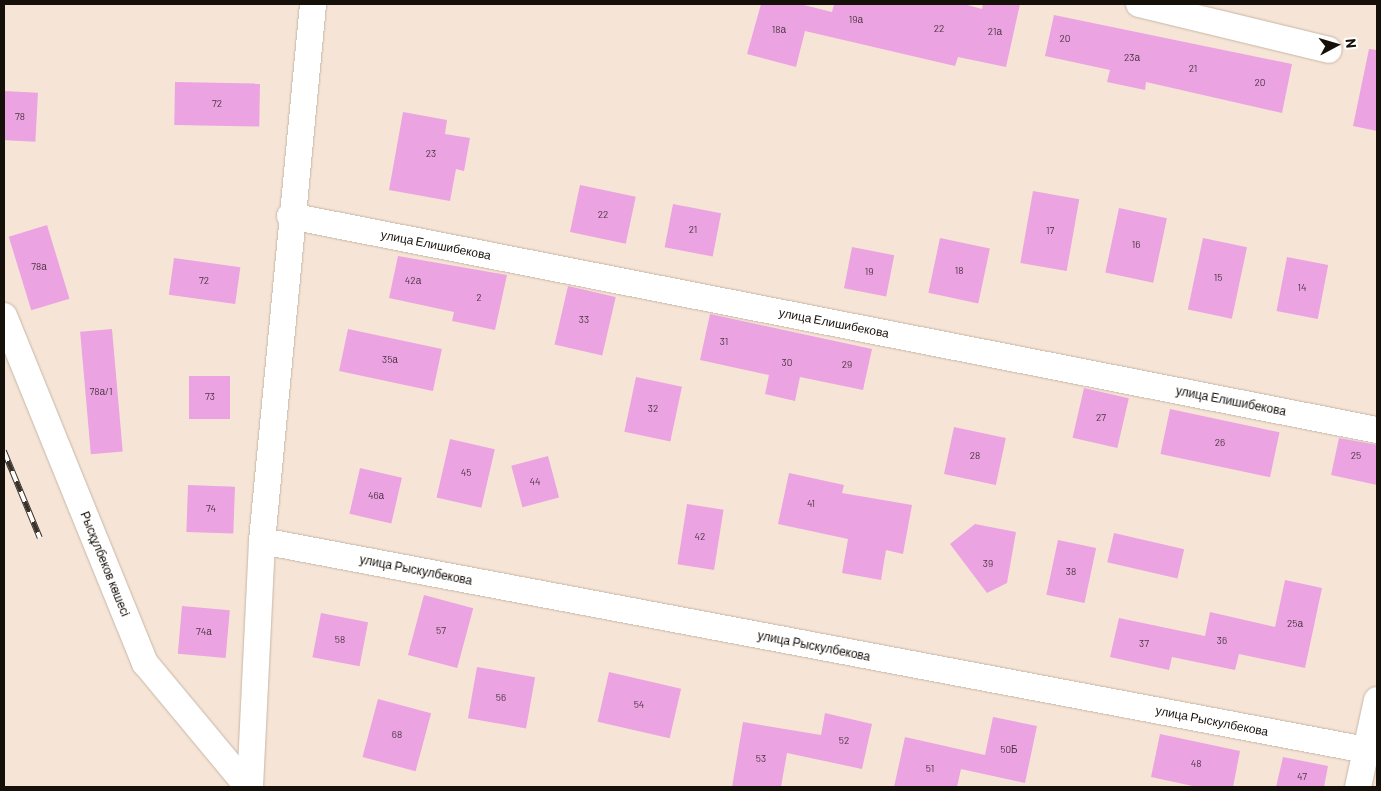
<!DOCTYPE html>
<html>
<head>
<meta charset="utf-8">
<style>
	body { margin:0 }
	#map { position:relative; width:1381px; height:791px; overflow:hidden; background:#f6e5d6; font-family:Barlow,sans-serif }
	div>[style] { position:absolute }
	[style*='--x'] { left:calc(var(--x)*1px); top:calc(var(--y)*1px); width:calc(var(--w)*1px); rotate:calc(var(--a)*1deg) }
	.building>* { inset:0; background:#eba4e1; transform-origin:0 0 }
	.roads { filter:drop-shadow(0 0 1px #c7b7a8) drop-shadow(0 0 1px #c7b7a8) }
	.minor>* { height:26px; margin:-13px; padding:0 13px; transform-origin:13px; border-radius:13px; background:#fff }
	.rail>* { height:5.5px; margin-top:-2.75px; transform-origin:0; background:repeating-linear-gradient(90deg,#fff 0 11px,#3a322c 0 22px); box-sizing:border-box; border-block:1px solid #3a322c }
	span { translate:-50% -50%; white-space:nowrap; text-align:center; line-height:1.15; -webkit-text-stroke:4px #fff; paint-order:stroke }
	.number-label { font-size:10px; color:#4b3540 }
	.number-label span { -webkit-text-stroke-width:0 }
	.street-label { font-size:12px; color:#16100b }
	.frame { position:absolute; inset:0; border:5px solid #16100b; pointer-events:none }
	.north { position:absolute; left:1311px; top:20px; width:50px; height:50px; -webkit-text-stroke:4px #fff; paint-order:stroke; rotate:84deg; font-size:14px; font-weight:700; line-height:20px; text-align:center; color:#16100b }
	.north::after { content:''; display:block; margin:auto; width:18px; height:22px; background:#16100b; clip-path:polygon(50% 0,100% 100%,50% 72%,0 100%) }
</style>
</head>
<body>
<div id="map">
	<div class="building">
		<i style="clip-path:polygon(761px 4px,800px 4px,832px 12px,834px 4px,964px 4px,982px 9px,983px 4px,1020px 4px,1006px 67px,958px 57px,955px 66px,805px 31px,796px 67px,747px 54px)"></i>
		<i style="clip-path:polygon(1054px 15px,1292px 64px,1282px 113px,1146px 82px,1145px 90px,1107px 82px,1110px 70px,1045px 56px)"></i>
		<i style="clip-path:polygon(1369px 49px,1377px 50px,1377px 131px,1353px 126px)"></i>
		<i style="left:175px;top:82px;width:85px;height:43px;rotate:1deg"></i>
		<i style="left:4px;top:91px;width:34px;height:49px;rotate:3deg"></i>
		<i style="clip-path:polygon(403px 112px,447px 120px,445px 134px,470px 138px,464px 171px,456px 169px,450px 201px,389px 190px)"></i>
		<i style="left:580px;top:185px;width:57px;height:48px;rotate:12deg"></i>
		<i style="left:1033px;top:191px;width:47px;height:73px;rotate:10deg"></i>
		<i style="left:673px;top:204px;width:49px;height:44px;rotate:11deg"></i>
		<i style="left:1119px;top:208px;width:49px;height:66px;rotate:12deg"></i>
		<i style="left:47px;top:225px;width:77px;height:40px;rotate:73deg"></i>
		<i style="left:940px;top:238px;width:51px;height:56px;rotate:12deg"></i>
		<i style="left:1203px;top:238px;width:45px;height:73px;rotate:12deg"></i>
		<i style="left:852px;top:247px;width:43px;height:42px;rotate:11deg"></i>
		<i style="clip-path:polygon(398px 256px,507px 275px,495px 330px,452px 321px,454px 312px,389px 298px)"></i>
		<i style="left:1287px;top:257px;width:42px;height:55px;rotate:11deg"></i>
		<i style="left:174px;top:258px;width:67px;height:37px;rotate:8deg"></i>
		<i style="left:568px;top:286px;width:49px;height:60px;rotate:13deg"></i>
		<i style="clip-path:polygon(710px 314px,872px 349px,863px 390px,800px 377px,795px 401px,765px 394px,769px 375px,700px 360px)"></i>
		<i style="left:112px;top:329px;width:123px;height:32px;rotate:85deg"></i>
		<i style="left:348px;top:329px;width:96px;height:43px;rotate:12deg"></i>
		<i style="left:189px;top:376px;width:41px;height:43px"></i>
		<i style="left:636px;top:377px;width:47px;height:56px;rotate:12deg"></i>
		<i style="left:1084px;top:388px;width:46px;height:51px;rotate:13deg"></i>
		<i style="left:1170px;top:409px;width:112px;height:46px;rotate:12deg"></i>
		<i style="left:954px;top:427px;width:53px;height:48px;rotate:12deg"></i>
		<i style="clip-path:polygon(1339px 438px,1377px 445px,1377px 485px,1331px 475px)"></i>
		<i style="left:450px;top:439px;width:46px;height:60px;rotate:13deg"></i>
		<i style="left:548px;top:456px;width:43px;height:38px;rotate:75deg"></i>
		<i style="left:360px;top:468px;width:43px;height:47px;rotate:13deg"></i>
		<i style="clip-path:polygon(789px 473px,844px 485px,842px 493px,912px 505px,903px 554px,886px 550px,881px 580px,842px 573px,848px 539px,778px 524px)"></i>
		<i style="left:188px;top:485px;width:47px;height:47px;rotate:2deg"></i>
		<i style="left:687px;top:504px;width:37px;height:61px;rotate:9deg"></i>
		<i style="clip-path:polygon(975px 524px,1016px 532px,1007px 583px,987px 593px,950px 544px)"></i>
		<i style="left:1114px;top:533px;width:72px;height:30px;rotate:13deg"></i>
		<i style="left:1058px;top:540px;width:39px;height:56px;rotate:12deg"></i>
		<i style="clip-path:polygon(1285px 580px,1322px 588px,1305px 668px,1239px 654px,1235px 670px,1172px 657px,1169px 670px,1110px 657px,1119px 618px,1205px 636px,1210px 612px,1275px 627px)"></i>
		<i style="left:424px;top:595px;width:51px;height:62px;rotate:15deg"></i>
		<i style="left:182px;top:606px;width:48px;height:48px;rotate:5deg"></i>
		<i style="left:321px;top:613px;width:48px;height:45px;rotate:11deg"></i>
		<i style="left:477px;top:667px;width:59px;height:52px;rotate:10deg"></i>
		<i style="left:609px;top:672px;width:74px;height:51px;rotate:13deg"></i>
		<i style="left:378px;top:699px;width:55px;height:60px;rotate:15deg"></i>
		<i style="clip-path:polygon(825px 713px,872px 724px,862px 769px,787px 753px,781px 787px,732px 787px,743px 722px,821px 735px)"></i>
		<i style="clip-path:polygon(993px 717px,1037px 726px,1025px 783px,961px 769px,957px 787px,894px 787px,905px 737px,985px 755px)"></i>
		<i style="clip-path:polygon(1160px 734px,1240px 751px,1233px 787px,1197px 787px,1151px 777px)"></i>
		<i style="clip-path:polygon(1283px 757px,1328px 766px,1324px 787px,1276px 787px)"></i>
	</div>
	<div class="roads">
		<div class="minor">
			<i style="--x:1139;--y:4;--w:195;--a:13.6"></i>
			<i style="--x:290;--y:216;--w:1108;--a:11.14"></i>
			<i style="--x:4;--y:316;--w:375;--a:67.9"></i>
			<i style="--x:145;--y:663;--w:161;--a:50.3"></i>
			<i style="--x:262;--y:541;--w:1124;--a:10.72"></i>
			<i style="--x:250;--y:787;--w:246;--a:-87.2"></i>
			<i style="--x:262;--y:541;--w:539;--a:-84.57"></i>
			<i style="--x:1358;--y:787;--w:89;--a:-77.7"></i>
		</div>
	</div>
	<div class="rail">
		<i style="--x:4;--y:451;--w:94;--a:67.5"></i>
	</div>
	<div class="number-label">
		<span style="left:856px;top:20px">19а</span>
		<span style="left:939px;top:29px">22</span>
		<span style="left:779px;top:30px">18а</span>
		<span style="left:995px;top:32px">21а</span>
		<span style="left:1065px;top:39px">20</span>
		<span style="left:1132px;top:58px">23а</span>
		<span style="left:1193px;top:69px">21</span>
		<span style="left:1260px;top:83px">20</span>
		<span style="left:217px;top:104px">72</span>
		<span style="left:20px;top:117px">78</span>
		<span style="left:431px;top:154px">23</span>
		<span style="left:603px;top:215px">22</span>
		<span style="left:693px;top:230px">21</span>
		<span style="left:1050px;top:231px">17</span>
		<span style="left:1136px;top:245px">16</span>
		<span style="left:39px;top:267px">78а</span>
		<span style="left:959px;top:271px">18</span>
		<span style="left:869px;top:272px">19</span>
		<span style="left:1218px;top:278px">15</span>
		<span style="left:204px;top:281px">72</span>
		<span style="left:413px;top:281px">42а</span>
		<span style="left:1302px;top:288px">14</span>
		<span style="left:479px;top:298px">2</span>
		<span style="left:584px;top:320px">33</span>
		<span style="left:724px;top:342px">31</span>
		<span style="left:390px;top:360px">35а</span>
		<span style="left:787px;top:363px">30</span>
		<span style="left:847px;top:365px">29</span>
		<span style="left:101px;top:392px">78а/1</span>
		<span style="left:210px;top:397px">73</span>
		<span style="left:653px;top:409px">32</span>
		<span style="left:1101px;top:418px">27</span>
		<span style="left:1220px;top:443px">26</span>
		<span style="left:975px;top:456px">28</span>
		<span style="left:1356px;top:456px">25</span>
		<span style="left:466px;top:473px">45</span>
		<span style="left:535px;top:482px">44</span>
		<span style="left:376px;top:496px">46а</span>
		<span style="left:811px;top:504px">41</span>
		<span style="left:211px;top:509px">74</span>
		<span style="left:700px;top:537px">42</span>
		<span style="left:988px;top:564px">39</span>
		<span style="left:1071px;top:572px">38</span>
		<span style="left:1295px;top:624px">25а</span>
		<span style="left:441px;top:631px">57</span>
		<span style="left:204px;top:632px">74а</span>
		<span style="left:340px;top:640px">58</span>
		<span style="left:1222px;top:641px">36</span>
		<span style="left:1144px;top:644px">37</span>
		<span style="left:501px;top:698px">56</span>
		<span style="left:639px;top:705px">54</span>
		<span style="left:397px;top:735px">68</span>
		<span style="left:844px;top:741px">52</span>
		<span style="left:1009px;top:750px">50Б</span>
		<span style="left:761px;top:759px">53</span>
		<span style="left:1196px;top:764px">48</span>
		<span style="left:930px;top:769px">51</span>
		<span style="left:1302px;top:777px">47</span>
	</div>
	<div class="street-label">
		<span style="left:436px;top:245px;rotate:11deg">улица Елишибекова</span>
		<span style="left:834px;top:323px;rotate:11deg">улица Елишибекова</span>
		<span style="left:1231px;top:401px;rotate:11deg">улица Елишибекова</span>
		<span style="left:105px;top:564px;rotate:68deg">Рысқұлбеков көшесі</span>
		<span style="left:416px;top:570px;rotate:11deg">улица Рыскулбекова</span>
		<span style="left:814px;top:646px;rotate:11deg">улица Рыскулбекова</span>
		<span style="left:1212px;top:721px;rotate:11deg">улица Рыскулбекова</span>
	</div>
	<div class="frame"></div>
	<div class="north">N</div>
</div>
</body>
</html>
